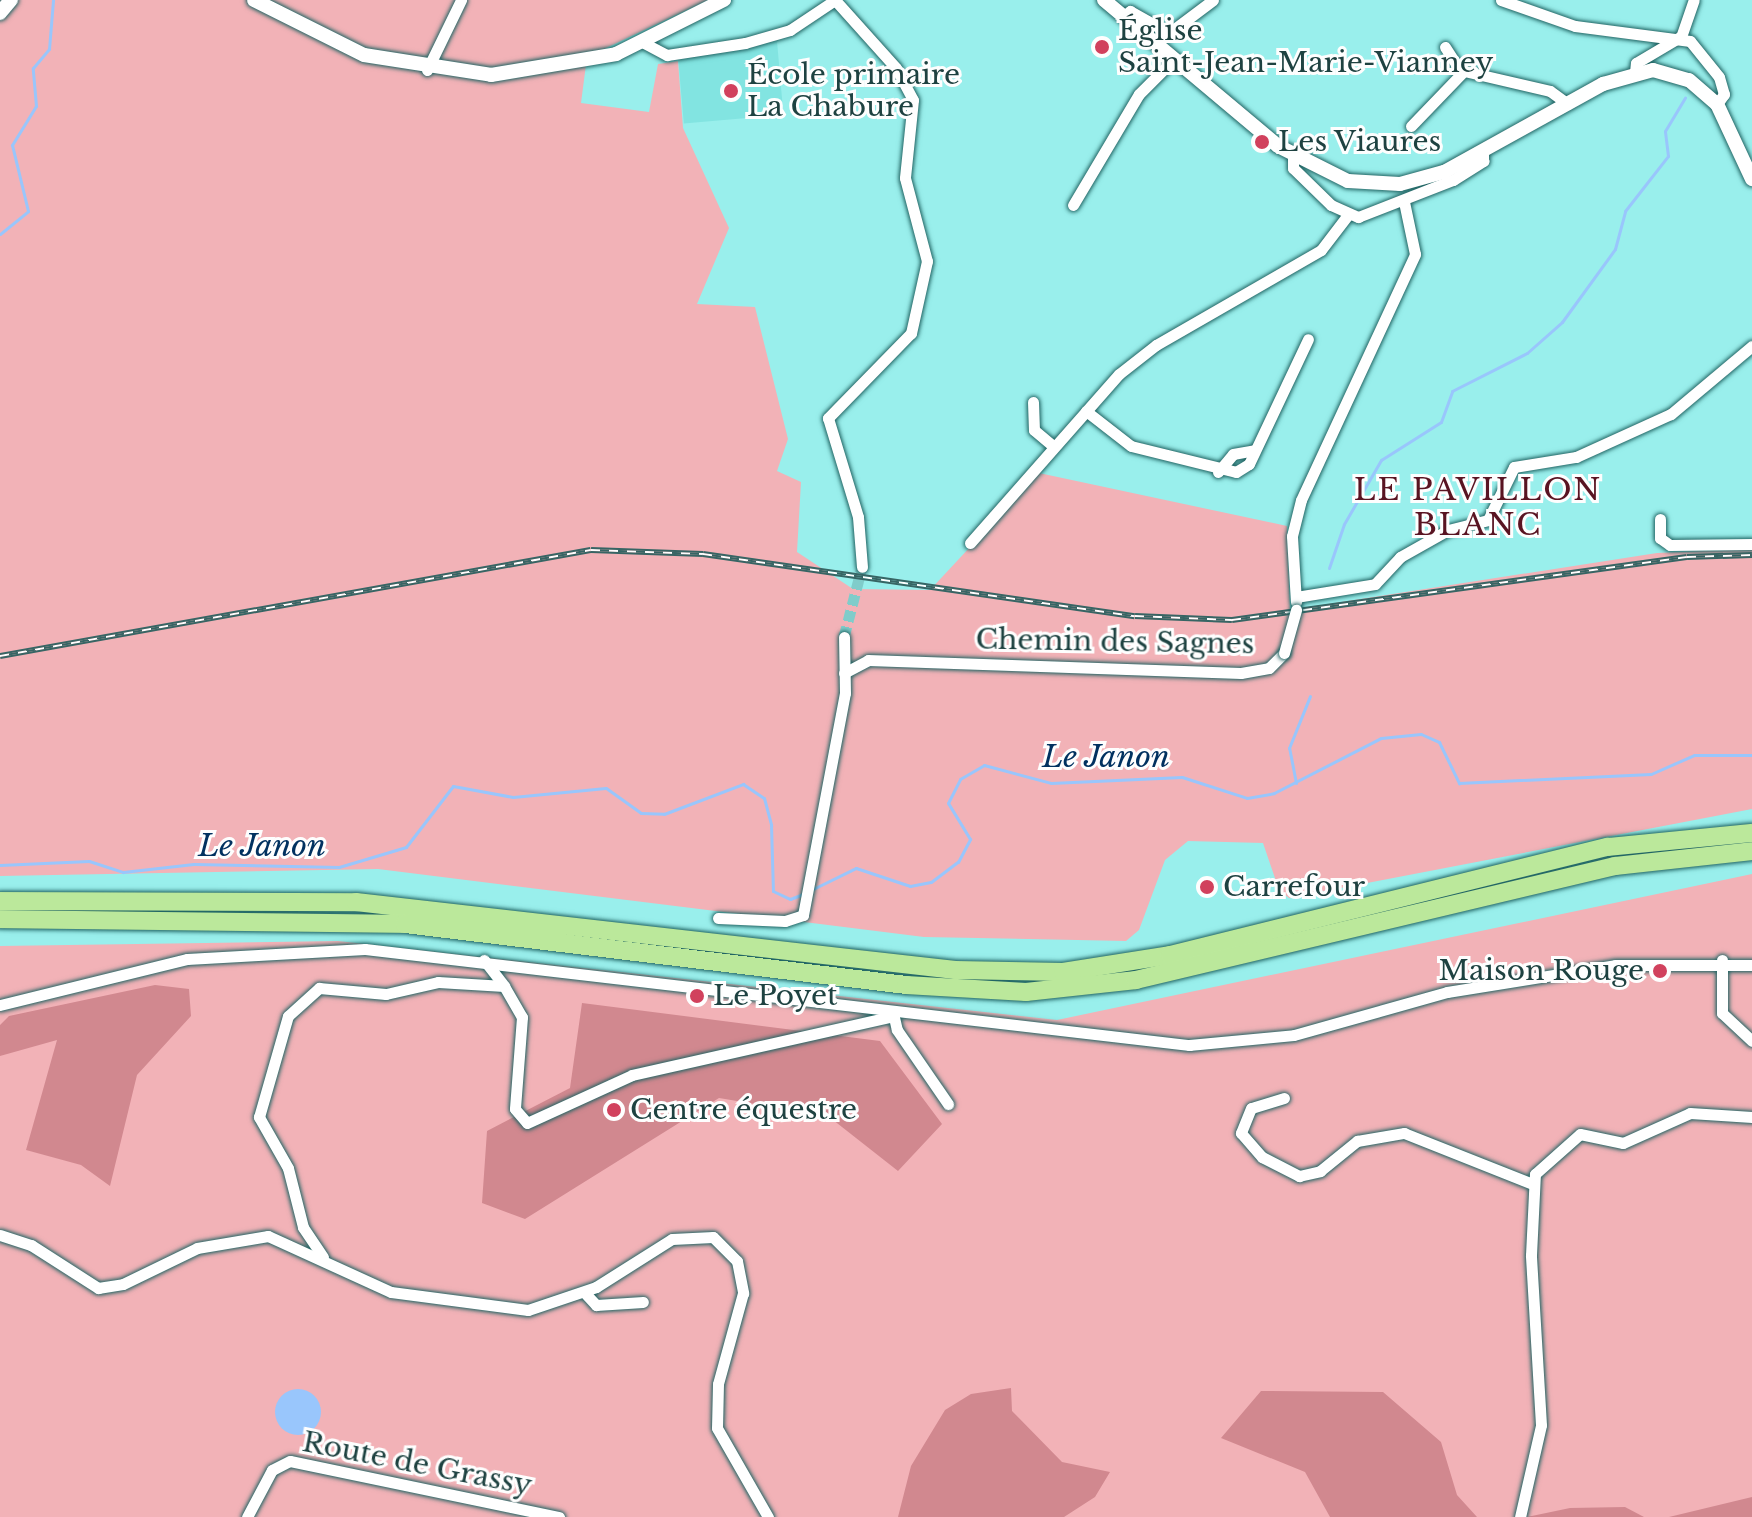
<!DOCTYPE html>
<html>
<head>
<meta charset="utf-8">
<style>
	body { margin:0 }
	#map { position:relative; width:1752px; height:1517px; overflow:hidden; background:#99efec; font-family:"Libre Baskerville",serif }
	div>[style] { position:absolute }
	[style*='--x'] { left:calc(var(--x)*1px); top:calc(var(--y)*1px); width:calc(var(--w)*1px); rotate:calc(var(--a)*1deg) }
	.built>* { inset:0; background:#82e4e1; transform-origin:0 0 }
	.green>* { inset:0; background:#f2b2b7 }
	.forest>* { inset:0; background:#d1888f }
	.water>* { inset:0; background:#99c6fc }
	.round { border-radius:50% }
	.stream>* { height:3px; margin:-1.5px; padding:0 1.5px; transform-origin:1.5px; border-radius:1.5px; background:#99c6fc }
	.minor-tunnel>* { height:11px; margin-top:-5.5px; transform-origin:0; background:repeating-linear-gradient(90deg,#80ccca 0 11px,transparent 0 16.5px) }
	.roads { filter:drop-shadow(0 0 2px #216463) drop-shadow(0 0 2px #216463) }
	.minor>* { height:11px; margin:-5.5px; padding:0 5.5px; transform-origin:5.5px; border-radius:5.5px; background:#fff }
	.secondary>* { height:14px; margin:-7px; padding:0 7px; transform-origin:7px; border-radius:7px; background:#fff }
	.trunk>* { height:18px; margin:-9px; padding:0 9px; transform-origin:9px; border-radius:9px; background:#bbe89b }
	.rail>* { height:6px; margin-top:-3px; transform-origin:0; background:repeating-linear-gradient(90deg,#fefefe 0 9px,#376564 0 18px); box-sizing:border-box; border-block:2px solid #376564 }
	.bridges { filter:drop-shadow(0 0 2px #216463) drop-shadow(0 0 2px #216463) }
	.minor-bridge>* { height:11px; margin:-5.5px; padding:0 5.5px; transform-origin:5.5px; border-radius:5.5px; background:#fff }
	.dots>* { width:22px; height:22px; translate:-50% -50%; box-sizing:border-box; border:4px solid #fefefe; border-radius:50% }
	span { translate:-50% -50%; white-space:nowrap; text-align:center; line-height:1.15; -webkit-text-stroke:6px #fefefe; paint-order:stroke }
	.poi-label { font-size:28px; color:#1e4241 }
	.left { translate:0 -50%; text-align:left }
	.right { translate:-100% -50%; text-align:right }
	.street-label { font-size:28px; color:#1e4241 }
	.neighbourhood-label { font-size:30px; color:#591422; letter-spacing:2px }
	.water-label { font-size:30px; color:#013160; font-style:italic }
</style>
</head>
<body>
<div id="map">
	<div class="built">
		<i style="left:777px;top:41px;width:74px;height:100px;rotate:85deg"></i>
	</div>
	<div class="green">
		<i style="clip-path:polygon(0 0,708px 0,587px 57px,581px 103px,649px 112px,658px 64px,678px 61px,683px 128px,729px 228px,697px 304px,755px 307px,788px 439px,777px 471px,801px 482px,797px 552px,853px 589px,930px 590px,1039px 473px,1287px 526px,1290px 610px,1657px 553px,1752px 549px,1752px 809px,1289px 898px,1279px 890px,1263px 843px,1188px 841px,1165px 860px,1139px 930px,1126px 941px,924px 937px,378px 869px,0 876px)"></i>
		<i style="clip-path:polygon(1752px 874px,1752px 1517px,0 1517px,0 946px,338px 941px,1057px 1020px)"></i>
	</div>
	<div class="forest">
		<i style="clip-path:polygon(155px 985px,189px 989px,191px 1016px,137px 1075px,110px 1186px,81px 1165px,26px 1150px,57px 1040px,0 1056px,0 1025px,9px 1016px)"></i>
		<i style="clip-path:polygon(582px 1003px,880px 1041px,942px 1124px,898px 1171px,828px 1116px,719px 1098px,525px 1219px,482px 1203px,487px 1131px,570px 1088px)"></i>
		<i style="clip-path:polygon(1011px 1388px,1012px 1411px,1062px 1462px,1110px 1472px,1095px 1497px,1064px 1517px,898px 1517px,911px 1466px,945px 1410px,971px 1394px)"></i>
		<i style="clip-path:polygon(1261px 1391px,1383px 1392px,1441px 1442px,1457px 1495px,1477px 1517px,1330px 1517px,1305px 1472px,1221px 1438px)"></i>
		<i style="clip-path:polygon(1752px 1497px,1752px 1517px,1669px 1517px)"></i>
		<i style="clip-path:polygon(1625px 1507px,1644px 1517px,1527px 1517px,1570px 1508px)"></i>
	</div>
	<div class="water">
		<i class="round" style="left:275px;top:1389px;width:46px;height:46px"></i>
	</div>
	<div class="stream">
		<i style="--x:0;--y:234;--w:36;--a:-39"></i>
		<i style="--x:28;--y:211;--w:68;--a:-103.6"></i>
		<i style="--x:12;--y:145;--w:46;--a:-58.4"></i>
		<i style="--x:36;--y:106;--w:38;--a:-95"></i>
		<i style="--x:33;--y:68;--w:25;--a:-50"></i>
		<i style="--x:49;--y:49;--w:49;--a:-85.3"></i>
		<i style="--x:1329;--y:568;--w:46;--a:-71.2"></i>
		<i style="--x:1344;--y:524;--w:74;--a:-60"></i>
		<i style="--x:1381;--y:460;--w:71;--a:-32.3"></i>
		<i style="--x:1441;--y:422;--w:33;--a:-70"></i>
		<i style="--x:1452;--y:391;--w:84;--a:-26.9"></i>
		<i style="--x:1527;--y:353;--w:47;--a:-41.5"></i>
		<i style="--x:1562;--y:322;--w:90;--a:-54"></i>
		<i style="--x:1615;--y:249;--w:39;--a:-75"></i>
		<i style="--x:1625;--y:211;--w:70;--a:-52"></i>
		<i style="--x:1668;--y:156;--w:25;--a:-97"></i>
		<i style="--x:1665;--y:131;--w:39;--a:-59"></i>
		<i style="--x:1296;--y:783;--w:36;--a:-101"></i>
		<i style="--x:1289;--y:748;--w:56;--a:-68"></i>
		<i style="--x:0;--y:865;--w:89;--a:-2.6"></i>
		<i style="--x:89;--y:861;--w:36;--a:18"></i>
		<i style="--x:123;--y:872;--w:71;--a:-6.4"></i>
		<i style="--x:194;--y:864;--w:145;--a:1.2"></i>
		<i style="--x:339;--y:867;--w:70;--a:-16.6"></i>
		<i style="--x:406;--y:847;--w:77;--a:-52.4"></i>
		<i style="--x:453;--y:786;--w:61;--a:10.4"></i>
		<i style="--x:513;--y:797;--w:93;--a:-5.5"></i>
		<i style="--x:606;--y:788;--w:43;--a:35.5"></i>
		<i style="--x:641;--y:813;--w:23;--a:2"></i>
		<i style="--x:664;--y:814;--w:85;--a:-20.8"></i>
		<i style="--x:743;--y:784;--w:25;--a:34"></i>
		<i style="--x:764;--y:798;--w:28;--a:75"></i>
		<i style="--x:771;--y:825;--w:66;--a:88.3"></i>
		<i style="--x:773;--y:891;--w:19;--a:25"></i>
		<i style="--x:790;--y:899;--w:14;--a:-21"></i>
		<i style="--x:813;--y:889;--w:48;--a:-26"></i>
		<i style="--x:856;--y:868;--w:57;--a:18.4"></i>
		<i style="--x:910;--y:886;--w:21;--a:-11"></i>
		<i style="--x:931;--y:882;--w:34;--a:-37"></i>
		<i style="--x:958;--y:862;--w:26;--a:-62"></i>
		<i style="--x:970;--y:839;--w:42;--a:-121.4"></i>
		<i style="--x:948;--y:803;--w:27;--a:-63"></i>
		<i style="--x:960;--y:779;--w:28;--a:-30"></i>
		<i style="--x:984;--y:765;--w:69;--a:15"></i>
		<i style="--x:1051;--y:783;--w:131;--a:-2.6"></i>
		<i style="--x:1182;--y:777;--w:68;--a:17.9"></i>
		<i style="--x:1247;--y:798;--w:27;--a:-10"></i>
		<i style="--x:1274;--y:793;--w:120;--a:-27.2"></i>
		<i style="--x:1381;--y:738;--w:40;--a:-5.7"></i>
		<i style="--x:1421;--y:734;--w:20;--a:24"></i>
		<i style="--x:1439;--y:742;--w:46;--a:64"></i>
		<i style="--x:1459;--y:783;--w:192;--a:-2.7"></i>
		<i style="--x:1651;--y:774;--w:47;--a:-23.8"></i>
		<i style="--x:1694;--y:755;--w:58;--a:0"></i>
	</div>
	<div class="minor-tunnel">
		<i style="--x:844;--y:637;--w:72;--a:-75.6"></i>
	</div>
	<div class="roads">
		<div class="minor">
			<i style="--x:835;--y:0;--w:91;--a:48.1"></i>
			<i style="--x:896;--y:68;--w:36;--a:62"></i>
			<i style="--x:913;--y:100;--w:78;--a:95.9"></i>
			<i style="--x:905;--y:178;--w:86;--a:75.2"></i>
			<i style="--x:927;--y:261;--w:74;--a:102.5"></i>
			<i style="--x:911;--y:333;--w:119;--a:134.3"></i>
			<i style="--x:828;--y:418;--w:103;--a:73.1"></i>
			<i style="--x:858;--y:517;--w:50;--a:85.4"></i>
			<i style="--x:1501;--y:0;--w:78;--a:19.4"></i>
			<i style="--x:1575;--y:26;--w:116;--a:7.4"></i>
			<i style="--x:1690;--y:41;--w:46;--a:51.1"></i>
			<i style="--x:1719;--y:77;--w:18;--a:74"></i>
			<i style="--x:1724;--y:94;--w:12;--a:125"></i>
			<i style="--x:1124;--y:16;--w:8;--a:-40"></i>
			<i style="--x:1130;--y:11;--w:45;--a:29.4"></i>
			<i style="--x:1169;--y:33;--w:55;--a:-36.9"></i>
			<i style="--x:1681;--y:37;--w:39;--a:-71"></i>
			<i style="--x:644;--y:43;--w:26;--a:28"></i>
			<i style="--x:667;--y:55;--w:79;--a:-8.7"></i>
			<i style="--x:745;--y:43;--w:47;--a:-16.1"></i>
			<i style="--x:790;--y:30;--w:54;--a:-33.7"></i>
			<i style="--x:1445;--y:47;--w:30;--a:57"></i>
			<i style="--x:427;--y:70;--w:78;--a:-64.1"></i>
			<i style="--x:1635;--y:72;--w:9;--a:-84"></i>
			<i style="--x:1636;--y:63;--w:51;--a:-30.6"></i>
			<i style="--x:1411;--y:126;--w:76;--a:-46.1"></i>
			<i style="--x:1464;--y:71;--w:88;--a:13.1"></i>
			<i style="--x:1550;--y:91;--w:22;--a:36"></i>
			<i style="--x:1293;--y:157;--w:11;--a:90"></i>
			<i style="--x:1293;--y:168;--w:53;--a:44.2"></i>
			<i style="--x:1331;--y:205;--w:30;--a:24"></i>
			<i style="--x:1358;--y:217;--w:102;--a:-21.3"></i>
			<i style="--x:1453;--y:180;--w:36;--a:-32"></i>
			<i style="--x:1483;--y:161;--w:8;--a:-90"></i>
			<i style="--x:1073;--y:205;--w:129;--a:-59.3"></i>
			<i style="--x:1139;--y:94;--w:49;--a:-45"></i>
			<i style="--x:1033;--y:402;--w:28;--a:88"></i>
			<i style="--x:1034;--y:430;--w:26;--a:40"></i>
			<i style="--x:1086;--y:411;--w:57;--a:37.9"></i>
			<i style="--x:1131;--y:446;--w:108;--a:13.9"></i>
			<i style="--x:1236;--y:472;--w:15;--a:-32"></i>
			<i style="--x:1249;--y:464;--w:138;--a:-64.7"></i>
			<i style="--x:1218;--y:472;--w:23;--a:-50"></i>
			<i style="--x:1233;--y:454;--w:22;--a:-10"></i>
			<i style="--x:1660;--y:519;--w:19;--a:90"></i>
			<i style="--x:1660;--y:538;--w:12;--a:35"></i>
			<i style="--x:1670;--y:545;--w:82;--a:-0.7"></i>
			<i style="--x:970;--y:543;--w:225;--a:-48.6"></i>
			<i style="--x:1119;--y:374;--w:47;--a:-38.1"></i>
			<i style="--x:1156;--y:345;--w:190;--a:-29.9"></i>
			<i style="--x:1321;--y:250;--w:43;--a:-52.6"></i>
			<i style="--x:1296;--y:597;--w:80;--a:-9.3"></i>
			<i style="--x:1375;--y:584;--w:37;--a:-47"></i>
			<i style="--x:1400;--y:557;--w:55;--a:-29.4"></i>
			<i style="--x:1448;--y:530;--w:41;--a:-14"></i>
			<i style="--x:1488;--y:520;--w:59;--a:-63.9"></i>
			<i style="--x:1514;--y:467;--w:63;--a:-9.2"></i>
			<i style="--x:1576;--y:457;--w:104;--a:-24.4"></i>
			<i style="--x:1671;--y:414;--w:106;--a:-40"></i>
			<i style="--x:1296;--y:602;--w:66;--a:-93.5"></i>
			<i style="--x:1292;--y:536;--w:37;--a:-76"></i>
			<i style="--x:1301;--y:500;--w:271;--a:-65.1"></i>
			<i style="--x:1415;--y:254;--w:53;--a:-101.9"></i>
			<i style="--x:844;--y:673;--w:27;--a:-28"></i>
			<i style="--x:868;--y:660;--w:373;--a:2"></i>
			<i style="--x:1241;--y:673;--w:28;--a:-10"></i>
			<i style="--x:1269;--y:668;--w:21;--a:-45"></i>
			<i style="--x:718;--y:918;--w:67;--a:2.6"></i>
			<i style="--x:785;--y:921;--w:19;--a:-18"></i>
			<i style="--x:803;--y:915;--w:226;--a:-79.3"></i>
			<i style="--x:845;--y:693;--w:56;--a:-91"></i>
			<i style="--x:484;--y:960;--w:33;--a:52"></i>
			<i style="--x:1722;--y:960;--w:53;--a:90"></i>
			<i style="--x:1722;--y:1013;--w:41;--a:43"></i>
			<i style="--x:0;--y:1005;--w:193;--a:-13.8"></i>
			<i style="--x:187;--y:959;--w:178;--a:-3.2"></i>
			<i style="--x:365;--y:949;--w:830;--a:6.65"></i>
			<i style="--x:1189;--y:1045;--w:105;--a:-5.4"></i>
			<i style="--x:1294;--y:1035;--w:159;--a:-15.7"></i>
			<i style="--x:1447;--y:992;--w:170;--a:-9.1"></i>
			<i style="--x:1615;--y:965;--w:137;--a:0"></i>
			<i style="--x:893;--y:1013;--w:17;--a:77"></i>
			<i style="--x:897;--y:1030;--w:90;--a:55.4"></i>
			<i style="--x:1284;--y:1098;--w:34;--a:163"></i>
			<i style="--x:1251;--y:1108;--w:27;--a:112"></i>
			<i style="--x:1241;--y:1133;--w:32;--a:49"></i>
			<i style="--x:1262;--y:1157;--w:42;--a:27.2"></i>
			<i style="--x:1299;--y:1176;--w:22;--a:-13"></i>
			<i style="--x:1320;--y:1171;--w:48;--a:-39"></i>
			<i style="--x:1357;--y:1141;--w:48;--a:-9.7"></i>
			<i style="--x:1404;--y:1133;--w:136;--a:21.6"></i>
			<i style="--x:0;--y:1235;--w:33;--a:18"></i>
			<i style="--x:31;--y:1245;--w:80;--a:32.7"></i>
			<i style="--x:98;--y:1288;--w:25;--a:-9"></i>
			<i style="--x:123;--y:1284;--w:82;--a:-25.9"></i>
			<i style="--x:197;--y:1248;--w:72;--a:-9.6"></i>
			<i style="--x:268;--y:1236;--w:135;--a:24.5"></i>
			<i style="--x:391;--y:1292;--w:138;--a:7.5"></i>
			<i style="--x:528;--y:1310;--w:72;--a:-18.7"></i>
			<i style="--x:596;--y:1287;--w:90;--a:-32.3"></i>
			<i style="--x:672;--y:1239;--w:41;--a:-2.8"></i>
			<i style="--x:713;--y:1237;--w:34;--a:45"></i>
			<i style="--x:737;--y:1261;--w:33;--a:79"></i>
			<i style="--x:743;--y:1293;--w:94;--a:105.4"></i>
			<i style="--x:718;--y:1384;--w:44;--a:91.3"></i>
			<i style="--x:717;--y:1428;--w:103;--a:60.2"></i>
			<i style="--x:323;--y:1257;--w:36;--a:-124"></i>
			<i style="--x:303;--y:1227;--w:61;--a:-104.3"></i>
			<i style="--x:288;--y:1168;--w:59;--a:-119.6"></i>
			<i style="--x:259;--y:1117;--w:105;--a:-74"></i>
			<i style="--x:288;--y:1016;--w:42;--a:-42.1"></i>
			<i style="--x:319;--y:988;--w:67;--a:5.1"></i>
			<i style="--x:386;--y:994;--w:53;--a:-13"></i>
			<i style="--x:438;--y:982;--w:66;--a:3.5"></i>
			<i style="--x:504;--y:986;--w:36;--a:60"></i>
			<i style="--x:522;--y:1017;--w:92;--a:94.4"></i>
			<i style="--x:515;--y:1109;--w:18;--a:49"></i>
			<i style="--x:527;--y:1123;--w:115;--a:-24.6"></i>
			<i style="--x:632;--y:1075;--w:268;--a:-12.7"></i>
			<i style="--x:584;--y:1292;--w:18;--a:47"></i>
			<i style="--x:596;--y:1305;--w:47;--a:-3.7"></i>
			<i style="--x:247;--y:1517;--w:53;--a:-62"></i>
			<i style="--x:272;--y:1470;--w:20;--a:-27"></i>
			<i style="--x:290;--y:1461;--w:275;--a:11.8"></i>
			<i style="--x:1520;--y:1517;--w:94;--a:-77.1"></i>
			<i style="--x:1541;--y:1425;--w:170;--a:-93.4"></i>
			<i style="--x:1531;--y:1255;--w:81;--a:-87.2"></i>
			<i style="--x:1535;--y:1174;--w:60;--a:-41.6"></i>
			<i style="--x:1580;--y:1134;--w:44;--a:11.8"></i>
			<i style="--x:1623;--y:1143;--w:73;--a:-24.1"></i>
			<i style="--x:1690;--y:1113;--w:62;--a:3.7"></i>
		</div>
		<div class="secondary">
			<i style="--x:254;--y:0;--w:123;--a:26.6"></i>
			<i style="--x:364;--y:55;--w:129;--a:8.9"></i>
			<i style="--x:491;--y:75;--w:127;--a:-9.5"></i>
			<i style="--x:616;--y:54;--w:121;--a:-26.6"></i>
			<i style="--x:1104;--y:0;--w:227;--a:40"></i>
			<i style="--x:1278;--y:146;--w:78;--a:26.6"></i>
			<i style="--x:1348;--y:181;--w:52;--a:3.3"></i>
			<i style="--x:1400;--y:184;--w:46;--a:-15.3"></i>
			<i style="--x:1444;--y:172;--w:182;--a:-29"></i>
			<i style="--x:1603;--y:84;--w:52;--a:-15.6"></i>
			<i style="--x:1653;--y:70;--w:37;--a:16"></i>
			<i style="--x:1689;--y:80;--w:37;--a:41"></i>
			<i style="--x:1717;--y:104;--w:83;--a:65"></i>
			<i style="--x:0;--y:13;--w:17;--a:-50"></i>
		</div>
		<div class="trunk">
			<i style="--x:0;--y:901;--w:356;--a:0.2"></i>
			<i style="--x:356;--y:902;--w:603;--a:6.48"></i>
			<i style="--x:955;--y:970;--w:108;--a:1.1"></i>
			<i style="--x:1063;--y:972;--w:108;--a:-9"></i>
			<i style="--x:1170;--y:955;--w:451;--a:-13.9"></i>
			<i style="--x:1608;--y:847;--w:145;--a:-5.6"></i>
			<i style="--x:0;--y:919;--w:405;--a:0.7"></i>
			<i style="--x:405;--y:924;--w:505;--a:6.94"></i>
			<i style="--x:906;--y:985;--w:120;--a:3.3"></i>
			<i style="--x:1026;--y:992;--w:111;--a:-6.2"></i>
			<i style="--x:1136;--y:980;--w:492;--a:-13.4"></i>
			<i style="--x:1615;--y:866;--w:138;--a:-6.2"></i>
		</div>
	</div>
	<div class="rail">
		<i style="--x:0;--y:656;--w:600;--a:-10.17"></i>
		<i style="--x:591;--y:550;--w:112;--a:2"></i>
		<i style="--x:703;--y:554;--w:436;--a:8.2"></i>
		<i style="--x:1135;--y:616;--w:97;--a:2.4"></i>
		<i style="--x:1232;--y:620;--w:459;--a:-7.9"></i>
		<i style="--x:1687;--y:557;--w:65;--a:-1.8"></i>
	</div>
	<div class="bridges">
		<div class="minor-bridge">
			<i style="--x:1284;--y:653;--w:45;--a:-74.4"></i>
		</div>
	</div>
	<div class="dots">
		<i style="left:1102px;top:47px;background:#d1415d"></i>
		<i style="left:731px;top:91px;background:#d1415d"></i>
		<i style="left:1262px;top:142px;background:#d1415d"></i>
		<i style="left:1207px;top:887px;background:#d1415d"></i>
		<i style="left:1660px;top:971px;background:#d1415d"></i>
		<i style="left:697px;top:996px;background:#d1415d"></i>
		<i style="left:614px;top:1110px;background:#d1415d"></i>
	</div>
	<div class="poi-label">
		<span class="left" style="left:1118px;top:47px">Église<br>Saint-Jean-Marie-Vianney</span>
		<span class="left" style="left:747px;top:91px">École primaire<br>La Chabure</span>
		<span class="left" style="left:1278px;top:142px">Les Viaures</span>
		<span class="left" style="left:1223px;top:887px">Carrefour</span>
		<span class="right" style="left:1644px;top:971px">Maison Rouge</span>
		<span class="left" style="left:713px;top:996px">Le Poyet</span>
		<span class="left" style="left:630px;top:1110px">Centre équestre</span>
	</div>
	<div class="street-label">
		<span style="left:1115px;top:642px;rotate:1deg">Chemin des Sagnes</span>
		<span style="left:417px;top:1464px;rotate:11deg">Route de Grassy</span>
	</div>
	<div class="neighbourhood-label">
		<span style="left:1478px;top:507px">LE PAVILLON<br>BLANC</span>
	</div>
	<div class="water-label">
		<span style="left:1106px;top:757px">Le Janon</span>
		<span style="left:262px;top:846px">Le Janon</span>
	</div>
</div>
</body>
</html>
